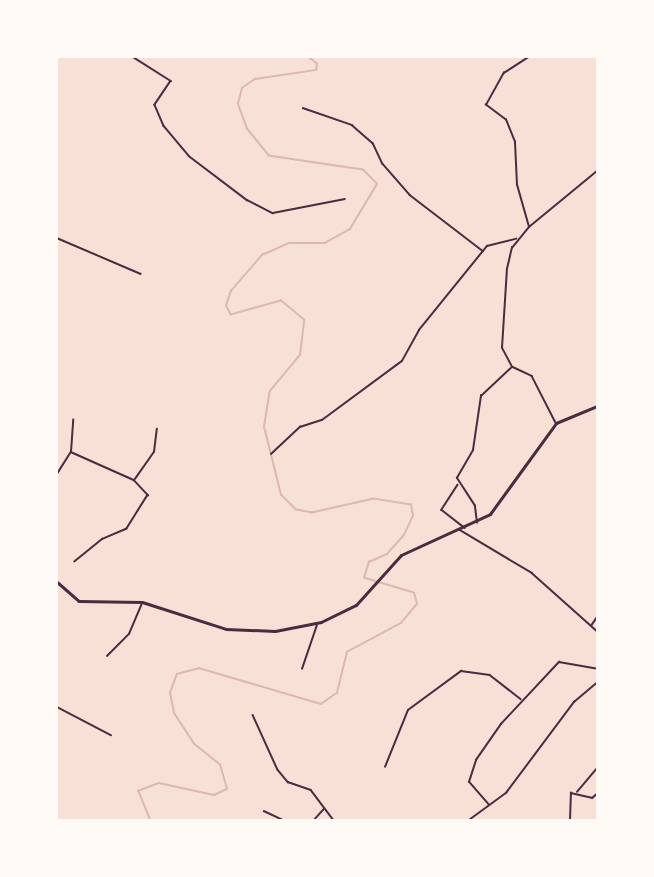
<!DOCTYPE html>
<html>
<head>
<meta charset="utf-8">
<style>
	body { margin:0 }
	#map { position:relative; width:654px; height:877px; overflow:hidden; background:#f7e1d7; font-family:"Source Sans 3",sans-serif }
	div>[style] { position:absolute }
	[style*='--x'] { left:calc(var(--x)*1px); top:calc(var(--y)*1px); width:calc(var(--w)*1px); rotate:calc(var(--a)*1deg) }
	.stream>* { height:1.5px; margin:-0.75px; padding:0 0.75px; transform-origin:0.75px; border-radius:0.75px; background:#dcb8b0 }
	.minor>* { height:1.5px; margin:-0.75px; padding:0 0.75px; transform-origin:0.75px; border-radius:0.75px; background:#4a2c40 }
	.trunk>* { height:3px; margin:-1.5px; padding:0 1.5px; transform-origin:1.5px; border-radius:1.5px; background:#4a2c40 }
	span { translate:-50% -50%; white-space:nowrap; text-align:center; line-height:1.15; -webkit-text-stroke:6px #fffaf5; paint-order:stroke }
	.frame { position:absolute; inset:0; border:58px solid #fffaf5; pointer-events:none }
</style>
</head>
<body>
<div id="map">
	<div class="stream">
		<i style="--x:150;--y:820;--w:31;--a:-112"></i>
		<i style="--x:138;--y:791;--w:22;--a:-21"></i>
		<i style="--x:159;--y:783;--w:56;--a:12.3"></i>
		<i style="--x:214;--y:795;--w:14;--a:-25"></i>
		<i style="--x:227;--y:789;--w:25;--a:-106"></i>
		<i style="--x:220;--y:765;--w:33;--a:-141"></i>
		<i style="--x:194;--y:744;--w:37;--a:-123"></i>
		<i style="--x:174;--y:713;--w:20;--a:-101"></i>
		<i style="--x:170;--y:693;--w:20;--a:-70"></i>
		<i style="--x:177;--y:674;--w:23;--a:-15"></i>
		<i style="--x:199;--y:668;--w:127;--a:16.4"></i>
		<i style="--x:321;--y:704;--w:19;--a:-35"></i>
		<i style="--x:337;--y:693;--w:42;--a:-76.3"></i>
		<i style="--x:347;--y:652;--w:61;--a:-28.2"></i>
		<i style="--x:401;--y:623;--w:25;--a:-50"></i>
		<i style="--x:417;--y:604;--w:11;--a:-105"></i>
		<i style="--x:414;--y:593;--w:52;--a:-163.3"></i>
		<i style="--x:364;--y:578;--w:17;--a:-73"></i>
		<i style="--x:369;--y:562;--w:20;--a:-24"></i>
		<i style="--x:387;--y:554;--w:25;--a:-48"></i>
		<i style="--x:404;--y:535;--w:21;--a:-65"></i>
		<i style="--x:413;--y:516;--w:11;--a:-100"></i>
		<i style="--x:411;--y:505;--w:37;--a:-171"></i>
		<i style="--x:374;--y:499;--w:64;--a:167.3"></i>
		<i style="--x:312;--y:513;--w:16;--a:-169"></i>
		<i style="--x:296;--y:510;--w:21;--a:-135"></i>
		<i style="--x:281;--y:495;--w:70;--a:-104"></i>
		<i style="--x:264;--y:427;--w:36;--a:-81"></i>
		<i style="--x:270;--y:391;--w:47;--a:-50.2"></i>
		<i style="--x:300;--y:355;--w:35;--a:-83"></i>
		<i style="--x:304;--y:320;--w:30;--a:-140"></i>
		<i style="--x:281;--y:301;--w:52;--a:164.4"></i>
		<i style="--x:231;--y:315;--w:10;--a:-119"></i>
		<i style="--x:226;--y:306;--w:16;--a:-72"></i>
		<i style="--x:231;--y:291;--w:48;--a:-49.3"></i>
		<i style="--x:262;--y:255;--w:30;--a:-24"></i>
		<i style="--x:289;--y:243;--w:36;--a:0"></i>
		<i style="--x:325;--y:243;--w:29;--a:-29"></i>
		<i style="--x:350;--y:229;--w:52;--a:-59"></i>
		<i style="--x:377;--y:184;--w:20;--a:-135"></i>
		<i style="--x:363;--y:170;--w:95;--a:-171.5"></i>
		<i style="--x:269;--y:156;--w:35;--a:-129"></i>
		<i style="--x:247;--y:129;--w:27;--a:-110"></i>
		<i style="--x:238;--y:104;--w:16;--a:-76"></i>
		<i style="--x:242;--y:88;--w:16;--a:-35"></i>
		<i style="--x:255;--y:79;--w:62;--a:-8.4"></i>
		<i style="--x:316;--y:70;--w:6;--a:-81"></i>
		<i style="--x:317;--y:64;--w:11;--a:-142"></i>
	</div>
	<div class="minor">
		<i style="--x:133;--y:57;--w:45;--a:32.3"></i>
		<i style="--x:171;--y:81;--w:29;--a:124"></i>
		<i style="--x:155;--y:105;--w:23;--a:67"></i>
		<i style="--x:164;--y:126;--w:39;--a:50"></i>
		<i style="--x:189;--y:156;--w:73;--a:37.2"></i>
		<i style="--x:247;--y:200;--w:29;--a:27"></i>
		<i style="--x:273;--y:213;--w:73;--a:-11"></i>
		<i style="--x:303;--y:108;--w:52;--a:19.1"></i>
		<i style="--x:352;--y:125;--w:28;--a:41"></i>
		<i style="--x:373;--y:143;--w:23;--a:65"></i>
		<i style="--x:383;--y:164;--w:41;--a:48.9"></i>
		<i style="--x:410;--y:195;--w:92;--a:37.5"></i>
		<i style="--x:529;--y:227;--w:88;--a:-39.5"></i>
		<i style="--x:57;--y:238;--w:91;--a:23.2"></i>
		<i style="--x:513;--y:367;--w:21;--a:25"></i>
		<i style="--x:532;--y:376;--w:53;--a:62.9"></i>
		<i style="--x:71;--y:452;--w:69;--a:24"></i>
		<i style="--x:134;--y:480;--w:21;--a:47"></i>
		<i style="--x:148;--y:495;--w:40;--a:122"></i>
		<i style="--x:127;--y:529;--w:26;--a:157"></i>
		<i style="--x:103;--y:539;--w:36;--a:141"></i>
		<i style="--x:271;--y:454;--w:40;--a:-43"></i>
		<i style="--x:300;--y:427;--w:23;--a:-18"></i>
		<i style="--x:322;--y:420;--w:99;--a:-36.4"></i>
		<i style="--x:402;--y:361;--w:35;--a:-61"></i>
		<i style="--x:419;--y:330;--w:108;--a:-51"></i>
		<i style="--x:487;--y:246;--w:30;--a:-14"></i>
		<i style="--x:57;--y:474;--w:26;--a:-58"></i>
		<i style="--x:71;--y:452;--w:32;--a:-86"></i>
		<i style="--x:135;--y:479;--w:33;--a:-55"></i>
		<i style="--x:154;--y:452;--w:23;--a:-83"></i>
		<i style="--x:458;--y:485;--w:30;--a:123"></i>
		<i style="--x:442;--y:510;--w:29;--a:38"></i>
		<i style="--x:477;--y:523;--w:17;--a:-97"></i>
		<i style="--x:475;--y:506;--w:33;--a:-123"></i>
		<i style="--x:457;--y:478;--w:32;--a:-60"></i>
		<i style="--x:473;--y:450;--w:55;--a:-81.6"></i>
		<i style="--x:481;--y:396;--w:42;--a:-43.1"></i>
		<i style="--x:512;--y:367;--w:21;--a:-118"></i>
		<i style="--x:502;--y:348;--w:79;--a:-86.4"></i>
		<i style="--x:507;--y:269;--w:22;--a:-77"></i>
		<i style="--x:512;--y:248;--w:27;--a:-51"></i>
		<i style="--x:529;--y:227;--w:44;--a:-105.9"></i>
		<i style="--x:517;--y:185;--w:43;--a:-92.7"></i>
		<i style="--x:515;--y:142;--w:24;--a:-112"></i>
		<i style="--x:506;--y:120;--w:25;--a:-143"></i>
		<i style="--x:486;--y:105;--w:37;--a:-61"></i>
		<i style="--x:504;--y:73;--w:30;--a:-33"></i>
		<i style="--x:460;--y:530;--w:84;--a:30.8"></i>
		<i style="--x:532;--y:573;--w:87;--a:41.7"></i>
		<i style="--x:591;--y:626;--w:11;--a:-56"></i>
		<i style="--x:107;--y:656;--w:31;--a:-45"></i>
		<i style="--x:129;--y:634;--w:34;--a:-67"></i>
		<i style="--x:302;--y:669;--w:46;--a:-71.2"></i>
		<i style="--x:57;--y:707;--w:61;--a:27.4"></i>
		<i style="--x:253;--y:715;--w:60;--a:65.6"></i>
		<i style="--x:278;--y:770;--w:16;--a:50"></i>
		<i style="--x:288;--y:782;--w:24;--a:19"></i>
		<i style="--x:311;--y:790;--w:38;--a:53"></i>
		<i style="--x:385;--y:767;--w:61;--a:-68"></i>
		<i style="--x:408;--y:710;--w:66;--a:-36.3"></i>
		<i style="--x:461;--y:671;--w:29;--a:8"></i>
		<i style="--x:490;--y:675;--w:39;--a:38"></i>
		<i style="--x:577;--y:792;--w:31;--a:-50"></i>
		<i style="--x:489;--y:805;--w:30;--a:-131"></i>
		<i style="--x:469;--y:782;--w:23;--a:-72"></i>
		<i style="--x:476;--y:760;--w:44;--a:-55.2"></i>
		<i style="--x:501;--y:724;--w:85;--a:-46.9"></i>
		<i style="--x:559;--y:662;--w:39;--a:10"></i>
		<i style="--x:264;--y:811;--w:21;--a:25"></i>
		<i style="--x:314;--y:820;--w:15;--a:-48"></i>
		<i style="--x:469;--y:820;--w:46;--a:-36.1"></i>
		<i style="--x:506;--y:793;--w:114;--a:-53.2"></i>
		<i style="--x:574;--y:702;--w:30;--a:-40"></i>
		<i style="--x:570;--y:820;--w:27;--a:-88"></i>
		<i style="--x:571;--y:793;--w:22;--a:13"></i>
		<i style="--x:592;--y:798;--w:6;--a:-39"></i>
	</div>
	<div class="trunk">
		<i style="--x:57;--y:582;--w:29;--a:41"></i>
		<i style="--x:79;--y:601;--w:63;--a:0.9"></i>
		<i style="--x:142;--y:602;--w:88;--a:17.8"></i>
		<i style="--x:226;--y:629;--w:49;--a:2.3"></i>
		<i style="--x:275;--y:631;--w:47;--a:-11.1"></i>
		<i style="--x:321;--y:622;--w:39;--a:-26"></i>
		<i style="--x:356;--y:605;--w:67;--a:-48"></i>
		<i style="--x:401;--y:555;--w:98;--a:-24.7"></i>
		<i style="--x:490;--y:514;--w:112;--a:-54"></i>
		<i style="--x:556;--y:423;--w:44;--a:-22.5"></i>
	</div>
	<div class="frame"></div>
</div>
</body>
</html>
